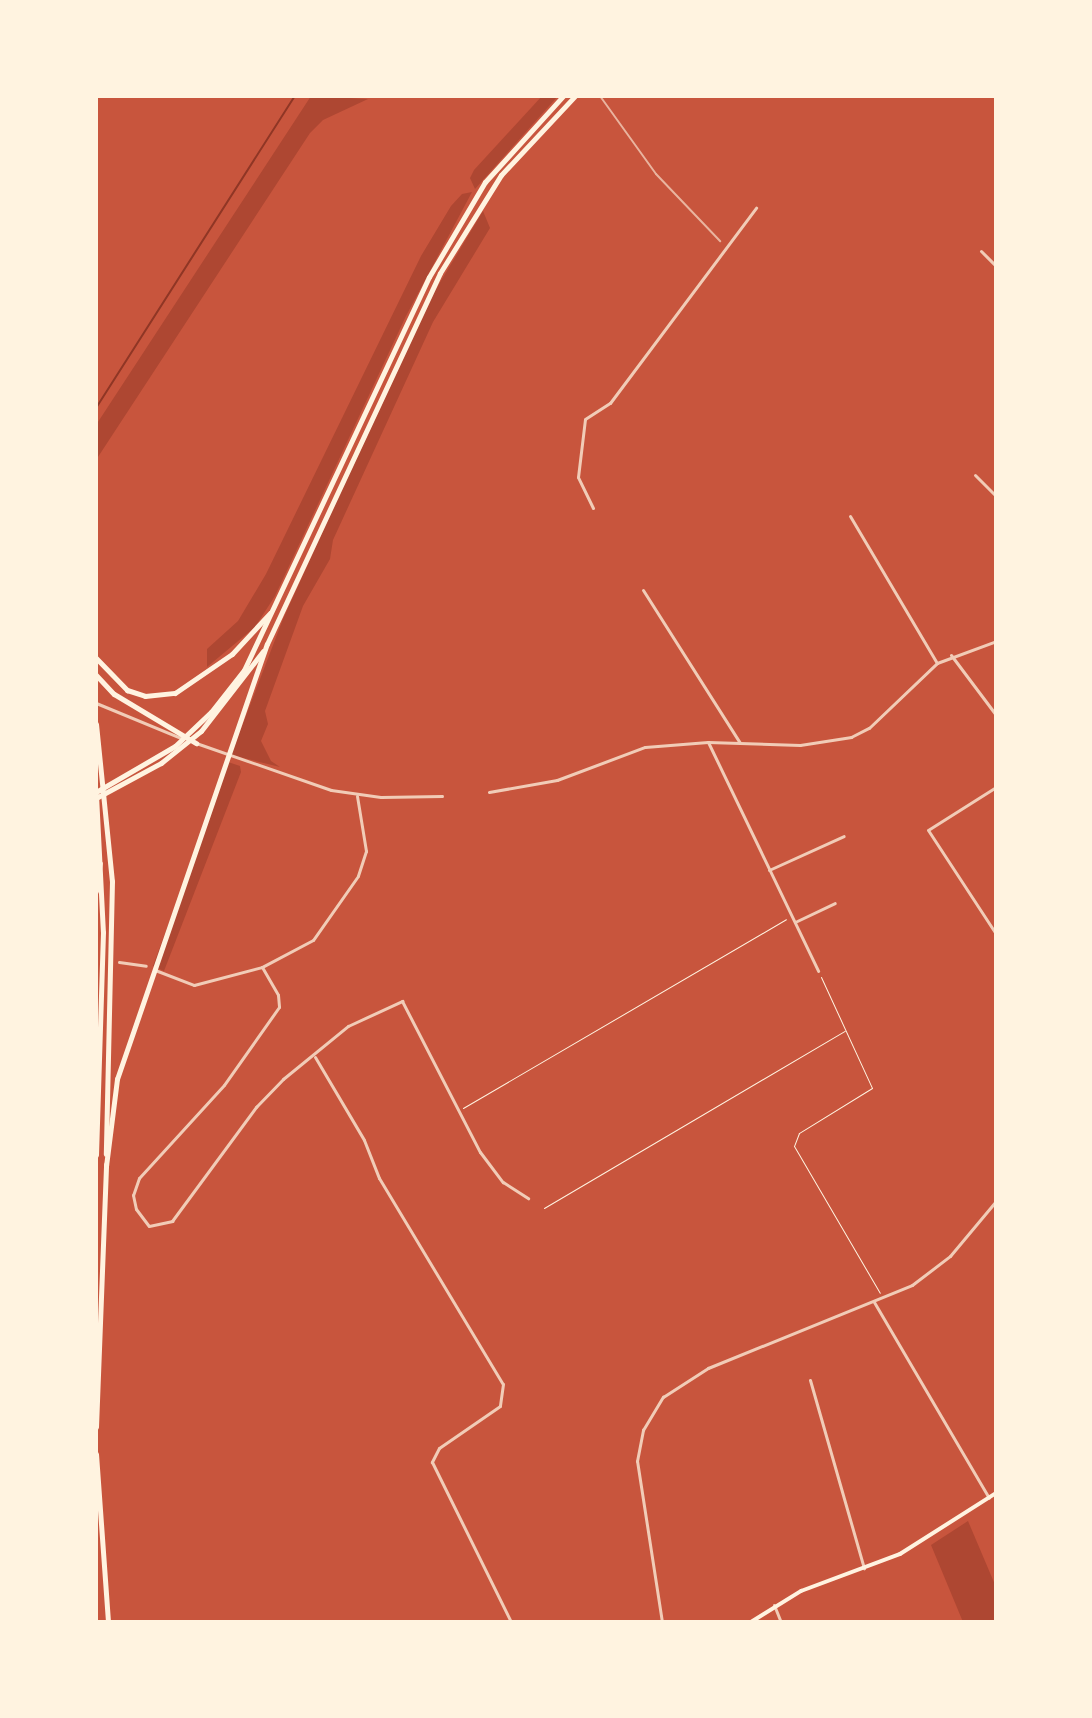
<!DOCTYPE html>
<html>
<head>
<meta charset="utf-8">
<style>
	body { margin:0 }
	#map { position:relative; width:1092px; height:1718px; overflow:hidden; background:#c8553d; font-family:Montserrat,sans-serif }
	div>[style] { position:absolute }
	[style*='--x'] { left:calc(var(--x)*1px); top:calc(var(--y)*1px); width:calc(var(--w)*1px); rotate:calc(var(--a)*1deg) }
	.green>* { inset:0; background:#ae4732 }
	.stream>* { height:2px; margin:-1px; padding:0 1px; transform-origin:1px; border-radius:1px; background:#8f3625 }
	.path>* { height:1px; margin:-0.5px; padding:0 0.5px; transform-origin:0.5px; border-radius:0.5px; background:#fff3e0 }
	.minor>* { height:3px; margin:-1.5px; padding:0 1.5px; transform-origin:1.5px; border-radius:1.5px; background:#f1ccb7 }
	.tertiary>* { height:3px; margin:-1.5px; padding:0 1.5px; transform-origin:1.5px; border-radius:1.5px; background:#f1ccb7 }
	.secondary>* { height:4px; margin:-2px; padding:0 2px; transform-origin:2px; border-radius:2px; background:#fff3e0 }
	.trunk>* { height:5px; margin:-2.5px; padding:0 2.5px; transform-origin:2.5px; border-radius:2.5px; background:#fff3e0 }
	.rail>* { height:2px; margin:-1px; padding:0 1px; transform-origin:1px; border-radius:1px; background:#e9b49f }
	span { translate:-50% -50%; white-space:nowrap; text-align:center; line-height:1.15; -webkit-text-stroke:8px #fff3e0; paint-order:stroke }
	.frame { position:absolute; inset:0; border:98px solid #fff3e0; pointer-events:none }
</style>
</head>
<body>
<div id="map">
	<div class="green">
		<i style="clip-path:polygon(311px 96px,368px 99px,323px 120px,310px 133px,96px 460px,96px 425px)"></i>
		<i style="clip-path:polygon(542px 96px,558px 96px,475px 189px,470px 178px,474px 170px)"></i>
		<i style="clip-path:polygon(472px 192px,406px 316px,275px 596px,255px 627px,207px 667px,207px 649px,238px 621px,266px 574px,421px 256px,451px 206px,462px 194px)"></i>
		<i style="clip-path:polygon(483px 211px,490px 228px,433px 322px,333px 540px,330px 559px,303px 606px,265px 711px,268px 724px,261px 741px,271px 761px,280px 767px,231px 755px,283px 619px,339px 496px,436px 289px)"></i>
		<i style="clip-path:polygon(228px 762px,240px 766px,241px 772px,164px 971px,153px 966px)"></i>
		<i style="clip-path:polygon(968px 1521px,996px 1587px,996px 1622px,963px 1622px,931px 1545px)"></i>
	</div>
	<div class="stream">
		<i style="--x:96;--y:408;--w:370;--a:-57.5"></i>
	</div>
	<div class="path">
		<i style="--x:821;--y:977;--w:122;--a:65.3"></i>
		<i style="--x:872;--y:1088;--w:86;--a:148.3"></i>
		<i style="--x:799;--y:1133;--w:14;--a:111"></i>
		<i style="--x:794;--y:1146;--w:170;--a:59.7"></i>
		<i style="--x:463;--y:1108;--w:374;--a:-30.3"></i>
		<i style="--x:544;--y:1208;--w:349;--a:-30.5"></i>
	</div>
	<div class="minor">
		<i style="--x:981;--y:251;--w:21;--a:45"></i>
		<i style="--x:975;--y:475;--w:30;--a:45"></i>
		<i style="--x:593;--y:508;--w:34;--a:-116"></i>
		<i style="--x:578;--y:477;--w:58;--a:-83.1"></i>
		<i style="--x:585;--y:419;--w:30;--a:-33"></i>
		<i style="--x:610;--y:403;--w:244;--a:-53.2"></i>
		<i style="--x:850;--y:516;--w:171;--a:59.4"></i>
		<i style="--x:643;--y:590;--w:181;--a:57.6"></i>
		<i style="--x:951;--y:655;--w:75;--a:53.1"></i>
		<i style="--x:708;--y:742;--w:254;--a:64.3"></i>
		<i style="--x:996;--y:787;--w:80;--a:147.7"></i>
		<i style="--x:928;--y:830;--w:124;--a:56.8"></i>
		<i style="--x:357;--y:796;--w:56;--a:80.7"></i>
		<i style="--x:366;--y:851;--w:26;--a:108"></i>
		<i style="--x:358;--y:876;--w:78;--a:125.1"></i>
		<i style="--x:313;--y:940;--w:58;--a:152.1"></i>
		<i style="--x:262;--y:967;--w:32;--a:60"></i>
		<i style="--x:278;--y:995;--w:12;--a:85"></i>
		<i style="--x:279;--y:1007;--w:95;--a:125.2"></i>
		<i style="--x:224;--y:1085;--w:126;--a:132.4"></i>
		<i style="--x:139;--y:1178;--w:18;--a:109"></i>
		<i style="--x:133;--y:1195;--w:14;--a:78"></i>
		<i style="--x:136;--y:1209;--w:21;--a:53"></i>
		<i style="--x:149;--y:1226;--w:24;--a:-12"></i>
		<i style="--x:172;--y:1221;--w:142;--a:-53.6"></i>
		<i style="--x:256;--y:1107;--w:39;--a:-46"></i>
		<i style="--x:283;--y:1079;--w:84;--a:-39.2"></i>
		<i style="--x:348;--y:1026;--w:60;--a:-24.8"></i>
		<i style="--x:402;--y:1001;--w:170;--a:62.7"></i>
		<i style="--x:480;--y:1152;--w:38;--a:53"></i>
		<i style="--x:503;--y:1182;--w:30;--a:33"></i>
		<i style="--x:769;--y:870;--w:82;--a:-24.4"></i>
		<i style="--x:795;--y:922;--w:44;--a:-25.4"></i>
		<i style="--x:119;--y:962;--w:27;--a:8"></i>
		<i style="--x:155;--y:970;--w:42;--a:21"></i>
		<i style="--x:194;--y:985;--w:70;--a:-14.8"></i>
		<i style="--x:315;--y:1057;--w:96;--a:59.4"></i>
		<i style="--x:364;--y:1140;--w:41;--a:68.5"></i>
		<i style="--x:379;--y:1178;--w:240;--a:59"></i>
		<i style="--x:503;--y:1384;--w:22;--a:98"></i>
		<i style="--x:500;--y:1406;--w:74;--a:145.5"></i>
		<i style="--x:439;--y:1448;--w:16;--a:117"></i>
		<i style="--x:432;--y:1462;--w:178;--a:63.7"></i>
		<i style="--x:874;--y:1302;--w:227;--a:59.6"></i>
		<i style="--x:810;--y:1380;--w:196;--a:74"></i>
		<i style="--x:774;--y:1605;--w:18;--a:68"></i>
	</div>
	<div class="tertiary">
		<i style="--x:96;--y:703;--w:92;--a:22.4"></i>
		<i style="--x:196;--y:743;--w:143;--a:19.2"></i>
		<i style="--x:331;--y:790;--w:50;--a:8"></i>
		<i style="--x:381;--y:797;--w:61;--a:-0.9"></i>
		<i style="--x:489;--y:792;--w:69;--a:-10"></i>
		<i style="--x:557;--y:780;--w:94;--a:-20.6"></i>
		<i style="--x:645;--y:747;--w:63;--a:-4.5"></i>
		<i style="--x:708;--y:742;--w:92;--a:1.9"></i>
		<i style="--x:800;--y:745;--w:52;--a:-8.9"></i>
		<i style="--x:851;--y:737;--w:20;--a:-27"></i>
		<i style="--x:869;--y:728;--w:94;--a:-43.7"></i>
		<i style="--x:937;--y:663;--w:63;--a:-20.4"></i>
		<i style="--x:662;--y:1622;--w:163;--a:-98.8"></i>
		<i style="--x:637;--y:1461;--w:32;--a:-79"></i>
		<i style="--x:643;--y:1430;--w:39;--a:-59"></i>
		<i style="--x:663;--y:1397;--w:54;--a:-32.8"></i>
		<i style="--x:708;--y:1368;--w:220;--a:-22.1"></i>
		<i style="--x:912;--y:1285;--w:48;--a:-37.3"></i>
		<i style="--x:950;--y:1256;--w:72;--a:-50.1"></i>
	</div>
	<div class="secondary">
		<i style="--x:751;--y:1622;--w:59;--a:-31.8"></i>
		<i style="--x:801;--y:1591;--w:106;--a:-20.5"></i>
		<i style="--x:900;--y:1554;--w:114;--a:-32.4"></i>
	</div>
	<div class="trunk">
		<i style="--x:96;--y:658;--w:45;--a:45.9"></i>
		<i style="--x:127;--y:690;--w:19;--a:18"></i>
		<i style="--x:145;--y:696;--w:30;--a:-6"></i>
		<i style="--x:175;--y:693;--w:69;--a:-34.4"></i>
		<i style="--x:232;--y:654;--w:56;--a:-47.2"></i>
		<i style="--x:96;--y:675;--w:26;--a:47"></i>
		<i style="--x:114;--y:694;--w:96;--a:30.9"></i>
		<i style="--x:96;--y:724;--w:158;--a:84.2"></i>
		<i style="--x:112;--y:881;--w:273;--a:91.3"></i>
		<i style="--x:96;--y:792;--w:91;--a:-30.2"></i>
		<i style="--x:175;--y:746;--w:50;--a:-43.4"></i>
		<i style="--x:211;--y:712;--w:53;--a:-51.8"></i>
		<i style="--x:244;--y:670;--w:434;--a:-64.8"></i>
		<i style="--x:429;--y:277;--w:110;--a:-59.5"></i>
		<i style="--x:485;--y:182;--w:116;--a:-47.8"></i>
		<i style="--x:96;--y:795;--w:137;--a:87.1"></i>
		<i style="--x:103;--y:932;--w:223;--a:91.8"></i>
		<i style="--x:96;--y:798;--w:74;--a:-28.3"></i>
		<i style="--x:161;--y:763;--w:51;--a:-38.7"></i>
		<i style="--x:201;--y:731;--w:101;--a:-52.2"></i>
		<i style="--x:96;--y:891;--w:28;--a:-82"></i>
		<i style="--x:106;--y:1166;--w:88;--a:-82.8"></i>
		<i style="--x:117;--y:1079;--w:460;--a:-71"></i>
		<i style="--x:267;--y:644;--w:409;--a:-65"></i>
		<i style="--x:440;--y:273;--w:115;--a:-58.1"></i>
		<i style="--x:501;--y:175;--w:108;--a:-46.9"></i>
		<i style="--x:96;--y:1427;--w:263;--a:-87.8"></i>
		<i style="--x:96;--y:1454;--w:168;--a:85.9"></i>
	</div>
	<div class="rail">
		<i style="--x:600;--y:96;--w:96;--a:54.3"></i>
		<i style="--x:656;--y:174;--w:93;--a:46.3"></i>
	</div>
	<div class="frame"></div>
</div>
</body>
</html>
